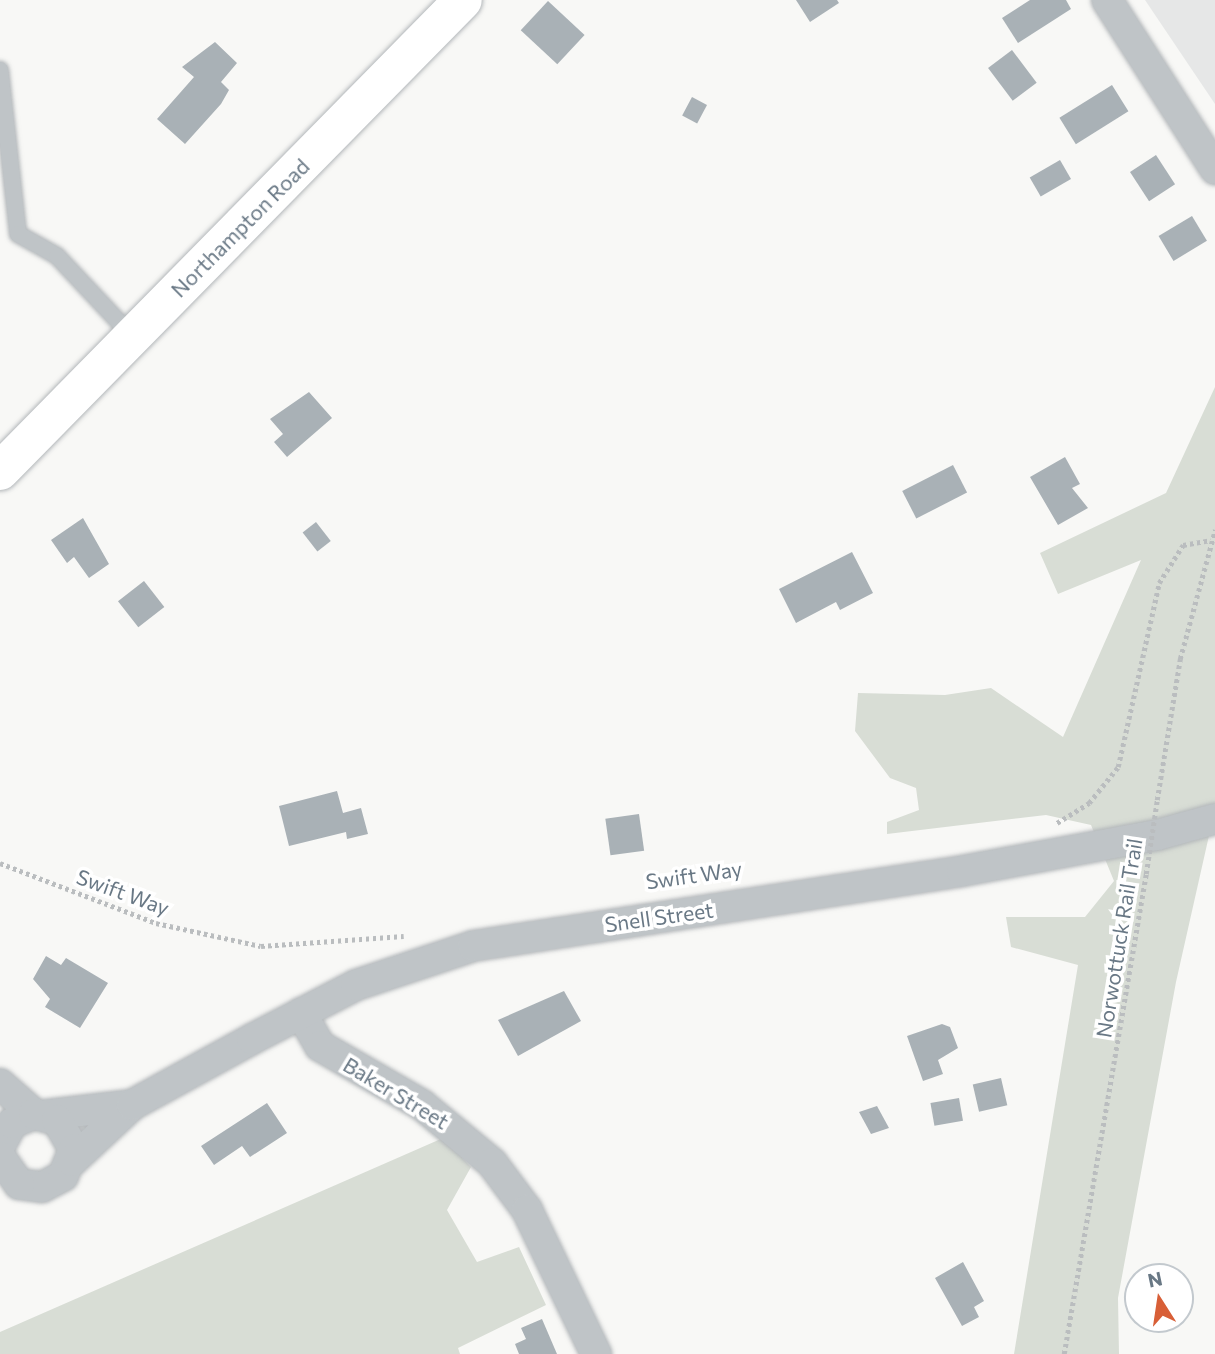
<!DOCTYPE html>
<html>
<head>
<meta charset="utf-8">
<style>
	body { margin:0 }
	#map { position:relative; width:1215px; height:1354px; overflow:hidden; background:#f8f8f6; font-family:Commissioner,sans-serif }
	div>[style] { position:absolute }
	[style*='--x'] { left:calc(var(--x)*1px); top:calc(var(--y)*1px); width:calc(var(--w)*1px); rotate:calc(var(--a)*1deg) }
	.built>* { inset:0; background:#e6e7e7 }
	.green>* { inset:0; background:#d8ddd5 }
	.building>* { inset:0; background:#a9b1b6; transform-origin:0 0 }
	.path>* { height:4.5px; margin-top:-2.25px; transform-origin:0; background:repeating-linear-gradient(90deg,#babdbf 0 3.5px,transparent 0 7px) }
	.roads { filter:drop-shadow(0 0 2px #b3b7ba) drop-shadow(0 0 2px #b3b7ba) }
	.service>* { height:16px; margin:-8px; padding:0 8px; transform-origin:8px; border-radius:8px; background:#bfc4c7 }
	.minor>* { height:30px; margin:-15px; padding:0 15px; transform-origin:15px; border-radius:15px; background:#bfc4c7 }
	.trunk>* { height:38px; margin:-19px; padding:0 19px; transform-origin:19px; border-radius:19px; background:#fff }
	.path-bridge>* { height:4.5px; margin-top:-2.25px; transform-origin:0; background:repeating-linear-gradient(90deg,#babdbf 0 3.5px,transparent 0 7px) }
	span { translate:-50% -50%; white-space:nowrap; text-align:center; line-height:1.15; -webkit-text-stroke:7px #fff; paint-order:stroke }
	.street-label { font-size:21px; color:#697885 }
	.north { position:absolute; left:1124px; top:1263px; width:70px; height:70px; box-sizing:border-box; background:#fff; border:2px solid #c3c9ce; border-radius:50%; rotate:348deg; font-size:19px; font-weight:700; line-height:28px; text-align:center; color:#697885 }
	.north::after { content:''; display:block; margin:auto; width:24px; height:32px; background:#d85f37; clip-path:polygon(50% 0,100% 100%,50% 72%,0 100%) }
</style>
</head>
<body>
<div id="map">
	<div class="built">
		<i style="clip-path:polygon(1145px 0,1215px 0,1215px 104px)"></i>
	</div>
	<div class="green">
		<i style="clip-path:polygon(1215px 387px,1215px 809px,1176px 982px,1118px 1298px,1119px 1354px,1014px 1354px,1078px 965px,1011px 947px,1006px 917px,1085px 917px,1114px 881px,1091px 825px,1046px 815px,887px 834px,887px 822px,919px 810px,916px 788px,890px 778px,855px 731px,858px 693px,945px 695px,991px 688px,1063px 737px,1141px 560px,1058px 594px,1040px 553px,1166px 493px)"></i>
		<i style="clip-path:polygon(443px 1138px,471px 1167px,447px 1210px,477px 1262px,519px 1247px,546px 1305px,458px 1348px,460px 1354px,0 1354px,0 1332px)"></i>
	</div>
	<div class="building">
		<i style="clip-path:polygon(796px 0,837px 0,839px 3px,810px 22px)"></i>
		<i style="clip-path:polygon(1030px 0,1066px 0,1071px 9px,1018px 43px,1002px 18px)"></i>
		<i style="left:548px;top:1px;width:50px;height:40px;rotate:43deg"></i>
		<i style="clip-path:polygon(215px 42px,237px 63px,221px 82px,229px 90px,221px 104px,185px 144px,157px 119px,194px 77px,182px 67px)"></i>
		<i style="left:1012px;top:50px;width:41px;height:30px;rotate:53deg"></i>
		<i style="left:1112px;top:85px;width:31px;height:62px;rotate:58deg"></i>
		<i style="left:692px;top:97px;width:17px;height:21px;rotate:28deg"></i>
		<i style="left:1156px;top:155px;width:35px;height:31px;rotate:57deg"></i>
		<i style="left:1060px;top:160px;width:22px;height:35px;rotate:60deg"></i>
		<i style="left:1192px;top:216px;width:29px;height:39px;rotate:59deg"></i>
		<i style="clip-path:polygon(309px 392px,332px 418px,287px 457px,274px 442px,283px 434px,270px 419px)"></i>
		<i style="clip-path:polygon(1065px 457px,1080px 484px,1072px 488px,1088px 508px,1058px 525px,1030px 477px)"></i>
		<i style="left:953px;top:465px;width:31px;height:57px;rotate:63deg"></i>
		<i style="clip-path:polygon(83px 518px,109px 564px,89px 578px,74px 557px,67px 563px,51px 540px)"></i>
		<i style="left:316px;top:522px;width:24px;height:17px;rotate:52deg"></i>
		<i style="clip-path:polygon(852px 552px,873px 593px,840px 610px,836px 602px,796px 623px,779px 589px)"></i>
		<i style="left:144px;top:581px;width:33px;height:33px;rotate:52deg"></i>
		<i style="clip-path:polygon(337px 791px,343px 813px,361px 808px,368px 834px,347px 839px,346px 832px,289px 846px,279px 806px)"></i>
		<i style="left:639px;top:814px;width:37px;height:34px;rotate:82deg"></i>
		<i style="clip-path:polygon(46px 956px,61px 965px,66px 958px,108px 983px,80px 1028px,45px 1007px,50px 999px,33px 979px)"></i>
		<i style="clip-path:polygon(564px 991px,581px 1021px,518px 1056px,498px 1020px)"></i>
		<i style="clip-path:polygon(942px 1024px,950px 1027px,958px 1048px,938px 1060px,943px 1074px,923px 1081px,907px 1036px)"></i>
		<i style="left:1001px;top:1078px;width:28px;height:29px;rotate:77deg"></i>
		<i style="left:959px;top:1098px;width:23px;height:29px;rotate:80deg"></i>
		<i style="clip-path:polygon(267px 1103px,287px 1133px,250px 1157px,242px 1146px,214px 1165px,201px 1146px)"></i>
		<i style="clip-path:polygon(877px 1106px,889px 1128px,871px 1134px,859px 1112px)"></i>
		<i style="clip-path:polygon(963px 1262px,984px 1301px,974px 1307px,979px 1317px,962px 1326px,935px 1278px)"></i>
		<i style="clip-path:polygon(542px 1319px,557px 1354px,519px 1354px,515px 1344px,526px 1339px,521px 1328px)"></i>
	</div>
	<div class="path">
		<i style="--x:1157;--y:800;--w:143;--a:-80.7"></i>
		<i style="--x:1180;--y:659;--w:134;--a:-74.8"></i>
		<i style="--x:1057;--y:823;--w:38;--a:-32"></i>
		<i style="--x:1089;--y:803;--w:46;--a:-51.1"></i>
		<i style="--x:1118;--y:767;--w:189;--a:-77.4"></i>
		<i style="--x:1159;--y:583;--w:45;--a:-57.7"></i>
		<i style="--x:1183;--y:545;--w:28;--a:-10"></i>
		<i style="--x:0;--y:863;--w:167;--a:21"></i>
		<i style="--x:156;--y:923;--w:107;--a:12.4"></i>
		<i style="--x:261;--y:946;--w:143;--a:-4"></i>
		<i style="--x:1064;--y:1354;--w:487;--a:-80.3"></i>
	</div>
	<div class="roads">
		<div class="service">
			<i style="--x:0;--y:70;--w:165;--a:83.7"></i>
			<i style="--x:18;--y:234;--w:45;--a:29.4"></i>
			<i style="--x:57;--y:256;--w:111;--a:46.8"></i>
		</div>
		<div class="minor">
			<i style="--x:1107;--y:0;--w:201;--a:57.4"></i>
			<i style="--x:301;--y:1013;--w:38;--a:60"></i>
			<i style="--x:320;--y:1046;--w:118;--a:30"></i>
			<i style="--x:422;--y:1105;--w:91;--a:39.6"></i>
			<i style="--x:492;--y:1163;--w:59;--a:53.3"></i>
			<i style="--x:527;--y:1210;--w:160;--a:64.4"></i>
			<i style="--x:0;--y:1084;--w:45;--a:41.4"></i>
			<i style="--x:47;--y:1115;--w:86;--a:-6.7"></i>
			<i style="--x:0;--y:1146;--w:26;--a:-62"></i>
			<i style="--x:12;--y:1123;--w:24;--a:-22"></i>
			<i style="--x:34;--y:1114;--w:24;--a:15"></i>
			<i style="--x:57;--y:1120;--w:34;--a:60"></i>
			<i style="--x:74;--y:1149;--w:29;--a:112"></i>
			<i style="--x:63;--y:1176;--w:24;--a:152"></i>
			<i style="--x:42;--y:1187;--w:23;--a:-173"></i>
			<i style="--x:19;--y:1184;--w:33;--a:-125"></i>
			<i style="--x:72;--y:1161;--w:82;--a:-43"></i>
			<i style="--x:132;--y:1105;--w:137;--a:-28.8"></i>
			<i style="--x:252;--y:1039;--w:117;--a:-27.4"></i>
			<i style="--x:356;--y:985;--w:123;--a:-18.4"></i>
			<i style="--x:473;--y:946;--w:495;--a:-8.7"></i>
			<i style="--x:962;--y:871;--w:198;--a:-10.5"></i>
			<i style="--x:1157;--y:835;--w:60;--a:-15.4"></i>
		</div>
		<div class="trunk">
			<i style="--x:0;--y:471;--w:660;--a:-45.49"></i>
		</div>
	</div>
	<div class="path-bridge">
		<i style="--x:1146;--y:874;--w:75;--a:-81.5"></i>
	</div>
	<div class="street-label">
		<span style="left:240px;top:228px;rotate:-45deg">Northampton Road</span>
		<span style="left:694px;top:875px;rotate:-8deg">Swift Way</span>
		<span style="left:123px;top:892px;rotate:20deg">Swift Way</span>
		<span style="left:659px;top:917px;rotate:-8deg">Snell Street</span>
		<span style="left:1119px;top:938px;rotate:-81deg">Norwottuck Rail Trail</span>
		<span style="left:396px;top:1093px;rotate:31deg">Baker Street</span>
	</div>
	<div class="north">N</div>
</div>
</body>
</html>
